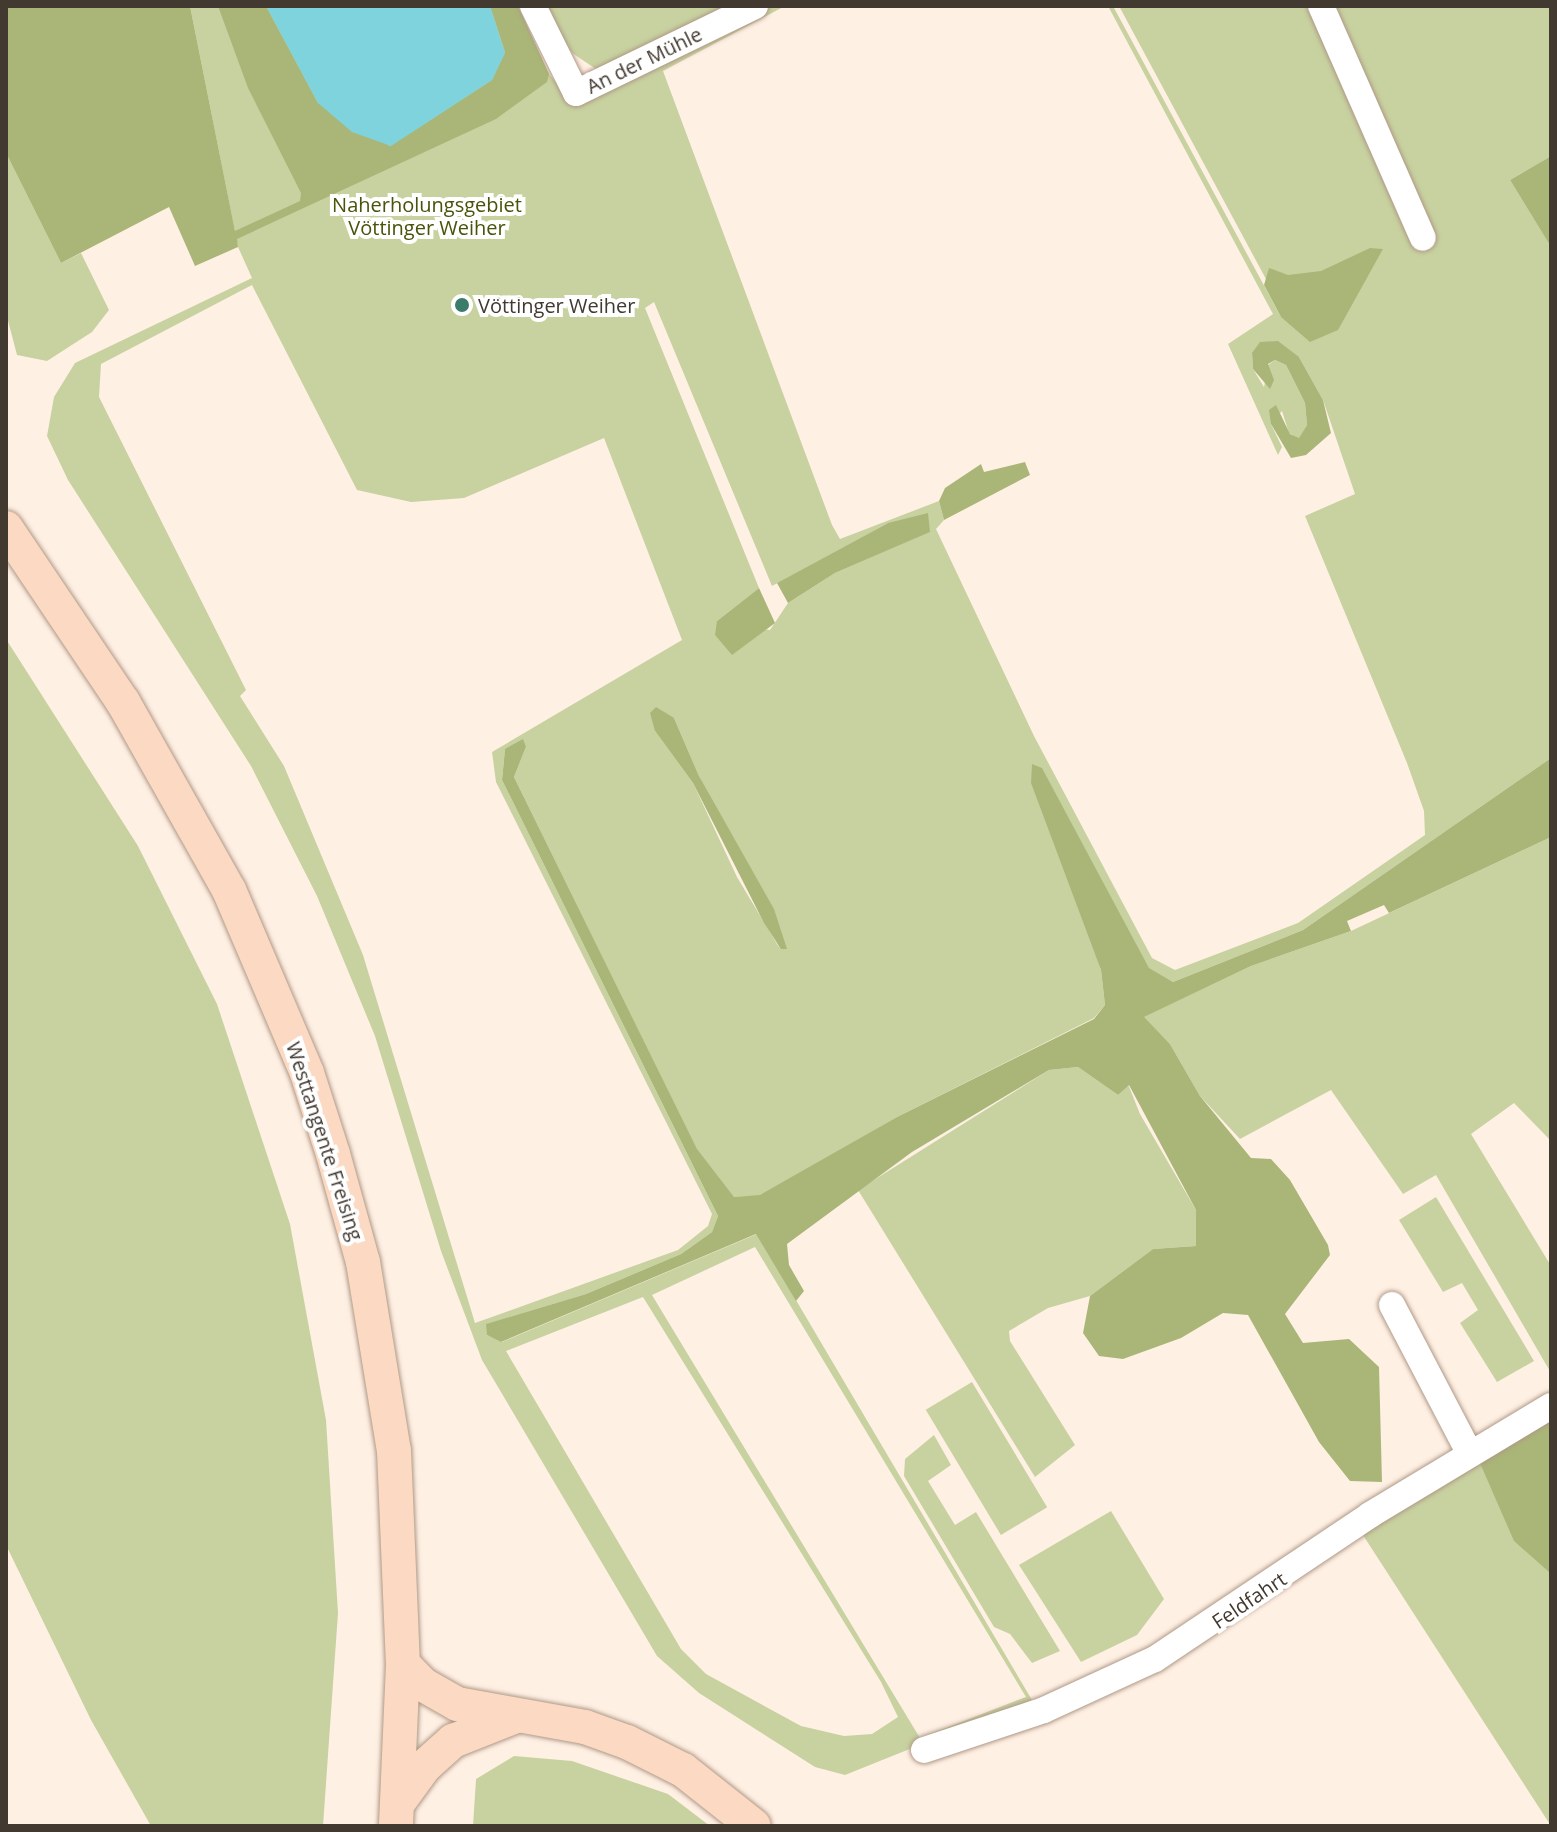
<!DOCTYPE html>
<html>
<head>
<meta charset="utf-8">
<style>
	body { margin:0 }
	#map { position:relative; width:1557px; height:1832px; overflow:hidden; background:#fff0e4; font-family:"Open Sans",sans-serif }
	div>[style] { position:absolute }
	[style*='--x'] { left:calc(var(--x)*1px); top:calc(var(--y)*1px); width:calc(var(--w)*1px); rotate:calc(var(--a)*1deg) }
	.green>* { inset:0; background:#c8d2a0; transform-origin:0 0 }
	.forest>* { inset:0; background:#aab678 }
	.water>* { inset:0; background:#7ed3dd }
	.roads { filter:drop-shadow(0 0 2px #af9986) drop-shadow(0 0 2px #af9986) }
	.minor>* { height:26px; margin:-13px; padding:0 13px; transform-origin:13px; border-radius:13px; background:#fff }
	.major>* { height:34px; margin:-17px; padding:0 17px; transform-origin:17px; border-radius:17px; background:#fcd9c2 }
	.dots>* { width:22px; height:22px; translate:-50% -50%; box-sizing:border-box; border:4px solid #fff; border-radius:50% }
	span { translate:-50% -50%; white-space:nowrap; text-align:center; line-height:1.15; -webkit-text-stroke:8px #fff; paint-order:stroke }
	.street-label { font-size:20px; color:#423931 }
	.park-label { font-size:20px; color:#49530a }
	.poi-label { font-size:20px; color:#423931 }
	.left { translate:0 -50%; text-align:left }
	.frame { position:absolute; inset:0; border:8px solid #423931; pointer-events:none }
</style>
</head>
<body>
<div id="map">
	<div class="green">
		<i style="clip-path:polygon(evenodd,190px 6px,518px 6px,549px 74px,565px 93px,600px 91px,773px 6px,785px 6px,663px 71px,832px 525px,840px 539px,939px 501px,944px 520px,936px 529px,1034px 736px,1152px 958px,1175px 970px,1298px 923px,1425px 835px,1424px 811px,1407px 763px,1305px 516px,1355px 494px,1323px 400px,1299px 357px,1252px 353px,1253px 369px,1264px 387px,1268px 365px,1275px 360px,1286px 365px,1305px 403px,1307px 425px,1299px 439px,1289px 433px,1282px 411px,1271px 424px,1282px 447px,1278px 455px,1228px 344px,1273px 314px,1108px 6px,1113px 6px,1281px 317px,1366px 276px,1382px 250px,1284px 292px,1267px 281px,1119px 6px,1551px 6px,1551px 156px,1510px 180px,1551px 247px,1551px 758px,1303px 930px,1173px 982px,1149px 969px,1042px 769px,1101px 970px,1105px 1005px,1094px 1018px,897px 1117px,760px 1196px,733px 1197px,697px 1150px,514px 777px,526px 747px,505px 749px,502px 780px,718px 1216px,712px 1232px,681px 1254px,586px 1294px,487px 1324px,487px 1335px,502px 1342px,757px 1234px,1032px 1700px,845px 1775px,815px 1767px,699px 1693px,657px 1656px,482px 1360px,441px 1251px,375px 1036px,317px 896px,251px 766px,68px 480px,47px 436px,54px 397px,75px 363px,252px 278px,238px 247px,190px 6px,252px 285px,357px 490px,411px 502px,464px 498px,604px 438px,682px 640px,492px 752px,496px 782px,712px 1214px,708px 1226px,678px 1250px,475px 1323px,363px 955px,284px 766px,240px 696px,246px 690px,99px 397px,101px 364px,252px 285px,190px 6px,654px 302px,772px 586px,888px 523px,929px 532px,835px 573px,788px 603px,770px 630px,717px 621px,759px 588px,645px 308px,654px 302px,190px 6px,674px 718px,699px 776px,780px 949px,737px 877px,693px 783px,655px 731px,674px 718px,190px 6px,755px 1247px,1026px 1697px,920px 1738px,652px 1295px,755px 1247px,190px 6px,643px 1297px,881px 1682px,898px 1717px,872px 1734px,844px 1736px,801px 1726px,706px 1674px,681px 1649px,506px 1351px,643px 1297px)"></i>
		<i style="clip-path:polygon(543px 6px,735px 6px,599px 71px,572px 53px)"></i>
		<i style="clip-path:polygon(6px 153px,61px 263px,81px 253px,109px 310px,92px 332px,47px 361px,17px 355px,6px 313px)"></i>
		<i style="clip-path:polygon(6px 639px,138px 846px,217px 1004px,290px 1224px,326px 1420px,338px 1613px,323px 1826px,151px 1826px,91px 1720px,6px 1545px)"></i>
		<i style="clip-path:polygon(1551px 837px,1551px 1141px,1514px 1103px,1471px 1134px,1551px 1266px,1551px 1373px,1436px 1175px,1403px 1194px,1331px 1090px,1240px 1139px,1200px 1096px,1170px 1044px,1143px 1017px,1251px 966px,1351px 931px)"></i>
		<i style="clip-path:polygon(1078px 1067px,1118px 1095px,1128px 1084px,1140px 1114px,1196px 1210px,1196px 1246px,1153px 1249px,1090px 1296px,1048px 1308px,1009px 1331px,1010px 1341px,1075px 1445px,1035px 1477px,858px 1190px,1049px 1070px)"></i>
		<i style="clip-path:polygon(1436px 1197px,1534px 1361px,1497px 1382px,1460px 1323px,1478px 1310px,1462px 1283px,1443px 1292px,1399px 1220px)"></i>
		<i style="left:972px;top:1382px;width:146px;height:54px;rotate:59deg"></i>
		<i style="clip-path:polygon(934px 1435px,951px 1465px,928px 1481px,955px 1525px,976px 1512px,1060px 1651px,1032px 1663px,1010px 1634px,994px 1627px,904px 1476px,905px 1459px)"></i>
		<i style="clip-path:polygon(1476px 1454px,1551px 1572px,1551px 1826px,1361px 1532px)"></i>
		<i style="clip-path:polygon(1111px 1511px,1164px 1599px,1137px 1635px,1081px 1662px,1019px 1565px)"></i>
		<i style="clip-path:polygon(514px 1756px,572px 1761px,668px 1794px,710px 1826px,473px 1826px,476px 1779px)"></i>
	</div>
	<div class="forest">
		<i style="clip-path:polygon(6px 6px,190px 6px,235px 231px,300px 201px,301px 193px,248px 88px,218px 6px,266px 6px,318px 103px,390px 146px,492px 80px,505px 52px,490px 6px,518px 6px,549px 74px,547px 82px,496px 119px,237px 239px,238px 247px,195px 266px,169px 207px,61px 263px,6px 153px)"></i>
		<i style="clip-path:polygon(1551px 156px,1551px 247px,1510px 180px)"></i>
		<i style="clip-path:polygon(1370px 248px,1383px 249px,1338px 330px,1310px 342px,1281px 317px,1264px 285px,1269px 268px,1288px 275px,1321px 271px)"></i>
		<i style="clip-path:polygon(1278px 341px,1299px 357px,1323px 400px,1331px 433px,1306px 455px,1291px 458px,1271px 424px,1269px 410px,1276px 405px,1290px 434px,1299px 438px,1307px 425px,1305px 403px,1286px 365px,1275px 360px,1268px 364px,1274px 380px,1270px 389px,1253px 369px,1252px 353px,1260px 342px)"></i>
		<i style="clip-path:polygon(1025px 462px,1030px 475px,944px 520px,939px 501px,945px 488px,981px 464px,984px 472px)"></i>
		<i style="clip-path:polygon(928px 513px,930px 532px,835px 573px,788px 603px,777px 583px,888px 523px)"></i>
		<i style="clip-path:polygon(759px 588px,775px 623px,732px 655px,715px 635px,717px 621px)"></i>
		<i style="clip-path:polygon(656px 707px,674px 718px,699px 776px,774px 909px,787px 949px,781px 949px,764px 923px,693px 783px,655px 731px,650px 713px)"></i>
		<i style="clip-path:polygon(523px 739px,526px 747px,514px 777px,697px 1149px,734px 1197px,760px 1195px,897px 1117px,1094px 1019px,1105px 1005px,1101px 970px,1031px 783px,1032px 764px,1042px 768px,1149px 968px,1173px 982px,1303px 930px,1551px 758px,1551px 837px,1389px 913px,1384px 905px,1347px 921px,1351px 931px,1251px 966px,1144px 1017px,1170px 1044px,1200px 1096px,1251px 1158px,1271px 1159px,1290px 1180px,1328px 1245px,1330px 1255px,1285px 1314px,1303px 1343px,1349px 1339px,1379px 1367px,1382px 1482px,1350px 1481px,1319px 1442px,1248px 1315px,1223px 1313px,1181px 1338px,1123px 1359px,1099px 1356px,1083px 1333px,1090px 1296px,1153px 1249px,1196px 1246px,1196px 1210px,1129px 1085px,1118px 1095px,1078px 1067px,1049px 1070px,912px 1152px,787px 1244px,789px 1265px,804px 1291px,796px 1301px,756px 1234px,501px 1342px,487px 1335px,486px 1324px,586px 1294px,681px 1254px,712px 1232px,718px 1216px,502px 780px,505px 749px)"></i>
		<i style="clip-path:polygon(1551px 1414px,1551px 1571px,1549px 1572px,1514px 1541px,1476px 1454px)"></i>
	</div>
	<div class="water">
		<i style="clip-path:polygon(266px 6px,490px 6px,505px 53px,492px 80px,391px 146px,352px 132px,318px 103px)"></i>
	</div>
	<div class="roads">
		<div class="minor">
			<i style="--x:533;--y:6;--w:97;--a:63.7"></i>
			<i style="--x:576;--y:93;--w:199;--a:-25.9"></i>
			<i style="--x:1321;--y:6;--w:253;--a:66.3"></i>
			<i style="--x:1392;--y:1305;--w:166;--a:62.4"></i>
			<i style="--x:924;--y:1750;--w:126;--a:-18.4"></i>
			<i style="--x:1044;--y:1710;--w:122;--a:-24.7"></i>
			<i style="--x:1155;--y:1659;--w:259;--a:-33.8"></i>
			<i style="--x:1370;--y:1515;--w:211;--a:-31.1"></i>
		</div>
		<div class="major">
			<i style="--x:6;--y:528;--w:210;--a:56.1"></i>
			<i style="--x:123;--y:702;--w:216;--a:60.6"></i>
			<i style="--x:229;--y:890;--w:199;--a:66.9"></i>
			<i style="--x:307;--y:1073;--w:85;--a:72.2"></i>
			<i style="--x:333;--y:1154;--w:112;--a:74.5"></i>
			<i style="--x:363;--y:1262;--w:192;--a:80.7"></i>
			<i style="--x:394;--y:1451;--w:213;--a:87.6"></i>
			<i style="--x:403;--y:1664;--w:162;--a:92.5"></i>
			<i style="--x:403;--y:1664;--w:28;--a:46"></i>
			<i style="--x:422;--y:1684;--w:40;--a:29.7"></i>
			<i style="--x:457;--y:1704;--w:130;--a:10.2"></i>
			<i style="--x:585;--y:1727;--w:45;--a:19.7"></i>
			<i style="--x:627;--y:1742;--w:63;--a:26.6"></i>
			<i style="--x:683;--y:1770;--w:90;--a:38.3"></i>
			<i style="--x:398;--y:1803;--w:46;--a:-53.9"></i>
			<i style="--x:425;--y:1766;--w:38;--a:-42"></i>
			<i style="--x:453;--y:1741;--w:68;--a:-21.6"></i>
		</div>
	</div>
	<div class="dots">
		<i style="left:462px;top:305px;background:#3b7b69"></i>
	</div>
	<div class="street-label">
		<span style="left:644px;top:60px;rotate:-26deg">An der Mühle</span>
		<span style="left:325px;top:1141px;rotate:72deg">Westtangente Freising</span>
		<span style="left:1249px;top:1600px;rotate:-34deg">Feldfahrt</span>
	</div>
	<div class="park-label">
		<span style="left:427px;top:216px">Naherholungsgebiet<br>Vöttinger Weiher</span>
	</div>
	<div class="poi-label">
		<span class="left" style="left:478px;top:305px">Vöttinger Weiher</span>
	</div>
	<div class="frame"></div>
</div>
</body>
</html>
